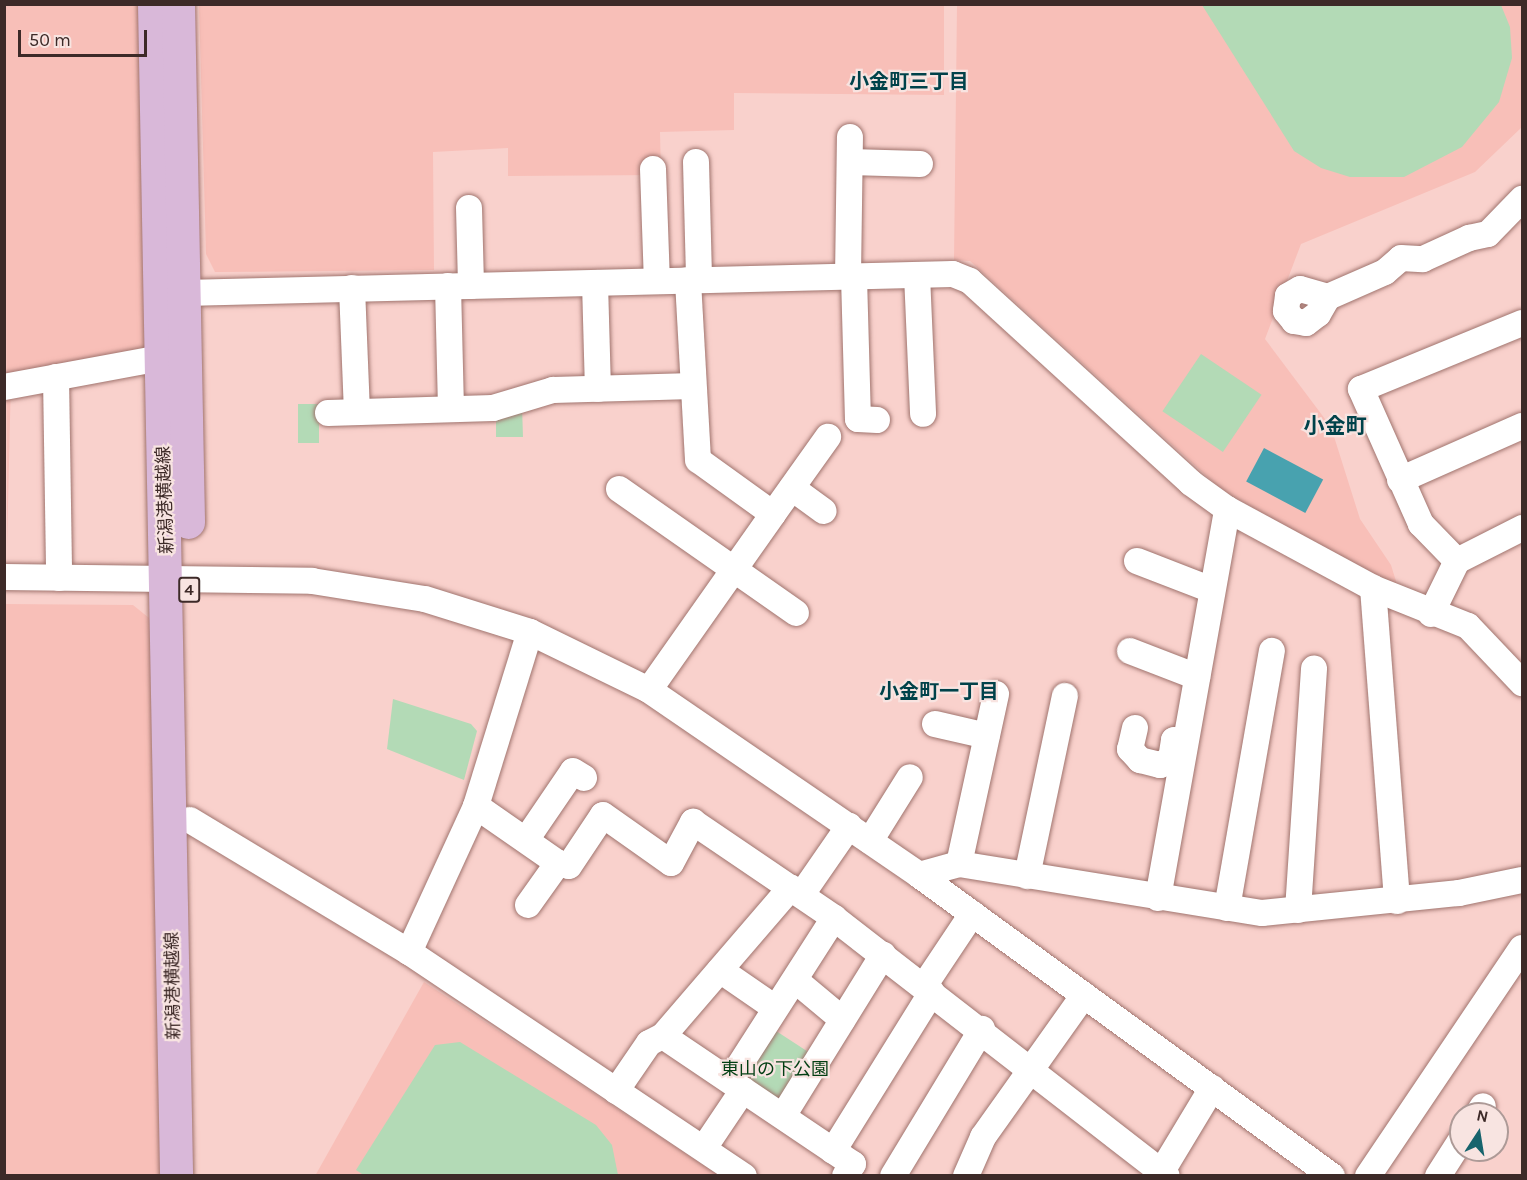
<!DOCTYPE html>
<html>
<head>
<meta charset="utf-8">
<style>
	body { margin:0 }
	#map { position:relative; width:1527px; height:1180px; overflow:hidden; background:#f9d1cc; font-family:Karla,"Noto Sans JP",sans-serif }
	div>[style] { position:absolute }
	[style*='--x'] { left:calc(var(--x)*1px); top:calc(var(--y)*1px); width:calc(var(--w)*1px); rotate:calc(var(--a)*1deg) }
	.built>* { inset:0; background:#f8bfb8 }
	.green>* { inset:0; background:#b3dab6; transform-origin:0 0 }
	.water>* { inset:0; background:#48a2af; transform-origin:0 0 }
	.roads { filter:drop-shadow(0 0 2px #a0746e) drop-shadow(0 0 2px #a0746e) }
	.minor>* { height:26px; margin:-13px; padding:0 13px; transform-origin:13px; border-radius:13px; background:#fff }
	.major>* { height:33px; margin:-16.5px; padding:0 16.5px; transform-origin:16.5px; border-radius:16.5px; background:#d9b8d9 }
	span { translate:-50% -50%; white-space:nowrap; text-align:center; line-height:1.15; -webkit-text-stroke:4.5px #f8e4e1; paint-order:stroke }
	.shield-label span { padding:2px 4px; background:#f8e4e1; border:2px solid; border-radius:4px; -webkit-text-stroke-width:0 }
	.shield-label { font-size:16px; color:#3d2a28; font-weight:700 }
	.street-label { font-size:18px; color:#3d2a28 }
	.park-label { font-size:18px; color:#023f13 }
	.neighbourhood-label { font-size:20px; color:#00424a; font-weight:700 }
	.quarter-label { font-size:21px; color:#00424a; font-weight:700 }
	.frame { position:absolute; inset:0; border:6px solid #3d2a28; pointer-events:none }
	.north { position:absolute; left:1449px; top:1102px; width:60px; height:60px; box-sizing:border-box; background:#f8e4e1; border:2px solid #ad9a97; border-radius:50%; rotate:12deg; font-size:16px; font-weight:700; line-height:24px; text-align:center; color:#3d2a28 }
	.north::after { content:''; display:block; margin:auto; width:21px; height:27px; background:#17646d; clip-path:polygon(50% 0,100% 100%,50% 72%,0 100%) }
	.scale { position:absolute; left:18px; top:30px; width:129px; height:27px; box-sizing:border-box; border:3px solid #3d2a28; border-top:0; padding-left:8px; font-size:18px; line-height:21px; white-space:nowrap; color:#3d2a28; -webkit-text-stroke:4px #f8e4e1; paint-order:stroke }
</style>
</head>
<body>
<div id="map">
	<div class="built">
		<i style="clip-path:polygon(5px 5px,144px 5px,157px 352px,11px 378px,7px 548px)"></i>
		<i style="clip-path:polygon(199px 5px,944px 5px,944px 95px,734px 93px,734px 130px,660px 132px,661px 175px,508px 176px,508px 148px,433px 152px,434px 270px,215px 272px,206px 254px)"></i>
		<i style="clip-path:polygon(957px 5px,1522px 5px,1522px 127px,1475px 172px,1301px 244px,1265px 339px,1331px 427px,1360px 519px,1391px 565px,1399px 591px,1222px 490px,970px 261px,954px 260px)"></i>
		<i style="clip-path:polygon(5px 604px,133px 605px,154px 622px,165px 1175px,5px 1175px)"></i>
		<i style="clip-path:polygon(424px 982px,715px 1173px,714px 1176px,315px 1176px)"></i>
	</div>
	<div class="green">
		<i style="clip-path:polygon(1202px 5px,1501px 5px,1510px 27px,1512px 58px,1499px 102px,1462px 147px,1404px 177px,1350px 177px,1321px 168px,1294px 151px)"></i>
		<i style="left:1201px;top:354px;width:73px;height:69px;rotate:34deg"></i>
		<i style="left:298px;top:404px;width:21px;height:39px"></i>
		<i style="clip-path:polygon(522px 406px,523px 437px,496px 437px,496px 414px)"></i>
		<i style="clip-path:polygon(393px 699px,471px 724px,477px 731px,464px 780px,387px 749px)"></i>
		<i style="left:770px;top:1027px;width:54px;height:65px;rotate:33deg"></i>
		<i style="clip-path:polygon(460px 1042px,596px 1125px,612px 1145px,618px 1175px,365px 1176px,356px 1170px,435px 1045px)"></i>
	</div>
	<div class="water">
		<i style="left:1264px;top:448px;width:67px;height:38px;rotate:28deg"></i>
	</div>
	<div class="roads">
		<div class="minor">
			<i style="--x:696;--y:162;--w:118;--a:88.5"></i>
			<i style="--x:850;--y:162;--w:70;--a:1.6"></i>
			<i style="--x:653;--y:169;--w:112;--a:88"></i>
			<i style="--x:469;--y:208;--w:78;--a:88.5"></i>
			<i style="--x:917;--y:275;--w:139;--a:87.5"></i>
			<i style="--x:848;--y:277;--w:140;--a:-89.2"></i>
			<i style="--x:854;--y:277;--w:142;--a:88.4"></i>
			<i style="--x:858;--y:419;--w:19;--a:3"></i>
			<i style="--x:595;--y:283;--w:106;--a:88.4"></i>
			<i style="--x:448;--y:286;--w:122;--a:88.6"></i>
			<i style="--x:352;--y:288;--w:123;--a:87.7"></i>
			<i style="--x:184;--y:293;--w:769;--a:-1.42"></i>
			<i style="--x:953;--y:274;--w:18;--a:22"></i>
			<i style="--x:970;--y:281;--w:299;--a:42.4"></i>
			<i style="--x:1191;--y:483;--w:44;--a:35.8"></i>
			<i style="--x:1227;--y:509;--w:166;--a:28.4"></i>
			<i style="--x:1373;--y:588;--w:102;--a:21.8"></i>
			<i style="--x:1468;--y:626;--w:79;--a:46.5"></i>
			<i style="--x:1328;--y:297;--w:29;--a:-164"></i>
			<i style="--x:1300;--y:289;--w:14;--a:150"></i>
			<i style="--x:1288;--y:296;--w:15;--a:98"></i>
			<i style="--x:1286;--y:311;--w:13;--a:51"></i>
			<i style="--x:1294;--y:321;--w:12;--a:9"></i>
			<i style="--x:1306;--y:323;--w:15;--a:-37"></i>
			<i style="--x:1318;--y:314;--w:20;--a:-60"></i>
			<i style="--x:1328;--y:297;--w:62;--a:-23.7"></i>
			<i style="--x:1385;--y:272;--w:21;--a:-41"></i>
			<i style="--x:1401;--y:258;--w:22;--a:3"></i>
			<i style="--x:1423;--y:259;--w:51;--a:-24.5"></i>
			<i style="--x:1469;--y:238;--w:19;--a:-12"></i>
			<i style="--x:1488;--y:234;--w:49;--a:-45.8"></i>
			<i style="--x:56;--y:377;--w:201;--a:89.1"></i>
			<i style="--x:4;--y:387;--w:160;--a:-10.5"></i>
			<i style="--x:328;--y:413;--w:165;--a:-1.7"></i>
			<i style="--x:493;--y:408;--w:63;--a:-16.7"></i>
			<i style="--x:553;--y:390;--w:140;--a:-1.6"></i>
			<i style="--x:1400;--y:480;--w:133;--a:-23.9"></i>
			<i style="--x:792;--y:488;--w:39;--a:36"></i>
			<i style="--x:619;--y:489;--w:216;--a:35"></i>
			<i style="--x:773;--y:514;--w:95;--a:-54.5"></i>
			<i style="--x:1137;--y:561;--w:80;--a:21.1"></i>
			<i style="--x:1457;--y:561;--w:52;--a:-134.2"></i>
			<i style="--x:1421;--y:524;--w:148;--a:-114"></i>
			<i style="--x:1361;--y:389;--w:174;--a:-22.3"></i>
			<i style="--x:4;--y:577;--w:308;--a:0.7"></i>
			<i style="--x:312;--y:581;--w:114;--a:9.1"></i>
			<i style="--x:425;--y:599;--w:110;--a:17.4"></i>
			<i style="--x:530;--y:632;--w:132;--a:26"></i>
			<i style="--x:649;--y:690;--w:327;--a:34.4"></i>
			<i style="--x:919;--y:875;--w:511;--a:36.09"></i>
			<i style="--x:1373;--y:588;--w:314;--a:85.6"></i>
			<i style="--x:1431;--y:614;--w:59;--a:-63.9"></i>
			<i style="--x:1457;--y:561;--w:73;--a:-26.9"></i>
			<i style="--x:1130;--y:651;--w:72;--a:21.2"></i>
			<i style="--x:649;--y:690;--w:215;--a:-54.8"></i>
			<i style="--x:773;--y:514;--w:92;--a:-144.2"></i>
			<i style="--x:698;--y:460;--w:180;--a:-93.2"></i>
			<i style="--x:935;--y:724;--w:53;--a:13"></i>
			<i style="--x:1135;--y:728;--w:22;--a:103"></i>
			<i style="--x:1130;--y:749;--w:15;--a:48"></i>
			<i style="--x:1140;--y:760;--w:21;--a:14"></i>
			<i style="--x:1160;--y:765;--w:13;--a:-29"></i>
			<i style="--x:1171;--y:759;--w:19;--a:-81"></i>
			<i style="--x:1174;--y:740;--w:8;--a:23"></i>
			<i style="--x:476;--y:806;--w:100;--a:34.8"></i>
			<i style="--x:190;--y:820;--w:256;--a:31.1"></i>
			<i style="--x:409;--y:952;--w:403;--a:33.8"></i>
			<i style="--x:526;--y:840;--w:83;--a:-55.7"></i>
			<i style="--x:573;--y:771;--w:13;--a:32"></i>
			<i style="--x:870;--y:841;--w:75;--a:-58"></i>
			<i style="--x:959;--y:864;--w:174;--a:-77.7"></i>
			<i style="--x:919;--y:875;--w:41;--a:-15.4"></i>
			<i style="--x:959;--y:864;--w:307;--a:9.2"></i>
			<i style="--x:1262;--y:913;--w:198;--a:-5.8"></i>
			<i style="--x:1459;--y:893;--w:64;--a:-11.7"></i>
			<i style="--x:1027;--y:876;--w:184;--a:-78.1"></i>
			<i style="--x:802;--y:894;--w:83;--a:-55.3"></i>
			<i style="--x:1158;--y:898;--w:395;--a:-79.9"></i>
			<i style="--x:528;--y:905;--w:52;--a:-54.5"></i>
			<i style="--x:558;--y:863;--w:11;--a:15"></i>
			<i style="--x:569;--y:866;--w:61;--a:-56.3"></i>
			<i style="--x:603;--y:815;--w:83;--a:35.2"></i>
			<i style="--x:671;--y:863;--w:47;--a:-61.8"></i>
			<i style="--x:693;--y:822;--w:171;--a:34.2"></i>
			<i style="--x:834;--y:918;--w:421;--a:37.8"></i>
			<i style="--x:1227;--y:908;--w:261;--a:-80.1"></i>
			<i style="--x:1298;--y:910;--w:242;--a:-86.2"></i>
			<i style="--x:409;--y:952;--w:161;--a:-65.3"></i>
			<i style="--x:476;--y:806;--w:182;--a:-72.8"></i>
			<i style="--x:720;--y:970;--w:67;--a:34.6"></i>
			<i style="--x:795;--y:980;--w:62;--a:39.8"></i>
			<i style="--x:924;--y:986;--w:87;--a:-56.3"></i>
			<i style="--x:663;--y:1036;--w:229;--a:34"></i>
			<i style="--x:853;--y:1164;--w:14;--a:124"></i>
			<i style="--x:730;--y:1080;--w:193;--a:-57.3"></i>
			<i style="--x:616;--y:1091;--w:58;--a:-55.5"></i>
			<i style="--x:649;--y:1043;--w:16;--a:-27"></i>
			<i style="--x:663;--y:1036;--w:196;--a:-49.3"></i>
			<i style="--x:1478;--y:1114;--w:9;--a:-58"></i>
			<i style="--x:783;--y:1116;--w:190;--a:-58.2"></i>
			<i style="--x:704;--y:1148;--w:70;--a:-56.1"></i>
			<i style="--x:833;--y:1151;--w:187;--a:-58.1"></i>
			<i style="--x:893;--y:1176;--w:172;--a:-58.8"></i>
			<i style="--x:966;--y:1176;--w:43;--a:-66.4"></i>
			<i style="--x:983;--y:1137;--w:174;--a:-54.6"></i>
			<i style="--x:1159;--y:1176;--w:103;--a:-58.9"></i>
			<i style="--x:1368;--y:1176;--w:275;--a:-56"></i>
			<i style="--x:1438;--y:1176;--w:43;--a:-57.4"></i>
		</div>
		<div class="major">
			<i style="--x:154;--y:4;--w:1172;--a:88.92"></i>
			<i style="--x:178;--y:4;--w:518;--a:88.89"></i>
		</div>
	</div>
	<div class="shield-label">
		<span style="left:189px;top:590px">4</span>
	</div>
	<div class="street-label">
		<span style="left:165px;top:500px;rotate:-92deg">新潟港横越線</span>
		<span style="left:173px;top:986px;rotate:-91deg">新潟港横越線</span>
	</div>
	<div class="park-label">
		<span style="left:775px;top:1069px">東山の下公園</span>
	</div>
	<div class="neighbourhood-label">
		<span style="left:909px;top:81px">小金町三丁目</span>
		<span style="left:939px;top:691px">小金町一丁目</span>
	</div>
	<div class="quarter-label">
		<span style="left:1335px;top:426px">小金町</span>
	</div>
	<div class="frame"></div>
	<div class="north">N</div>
	<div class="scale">50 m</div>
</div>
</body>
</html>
